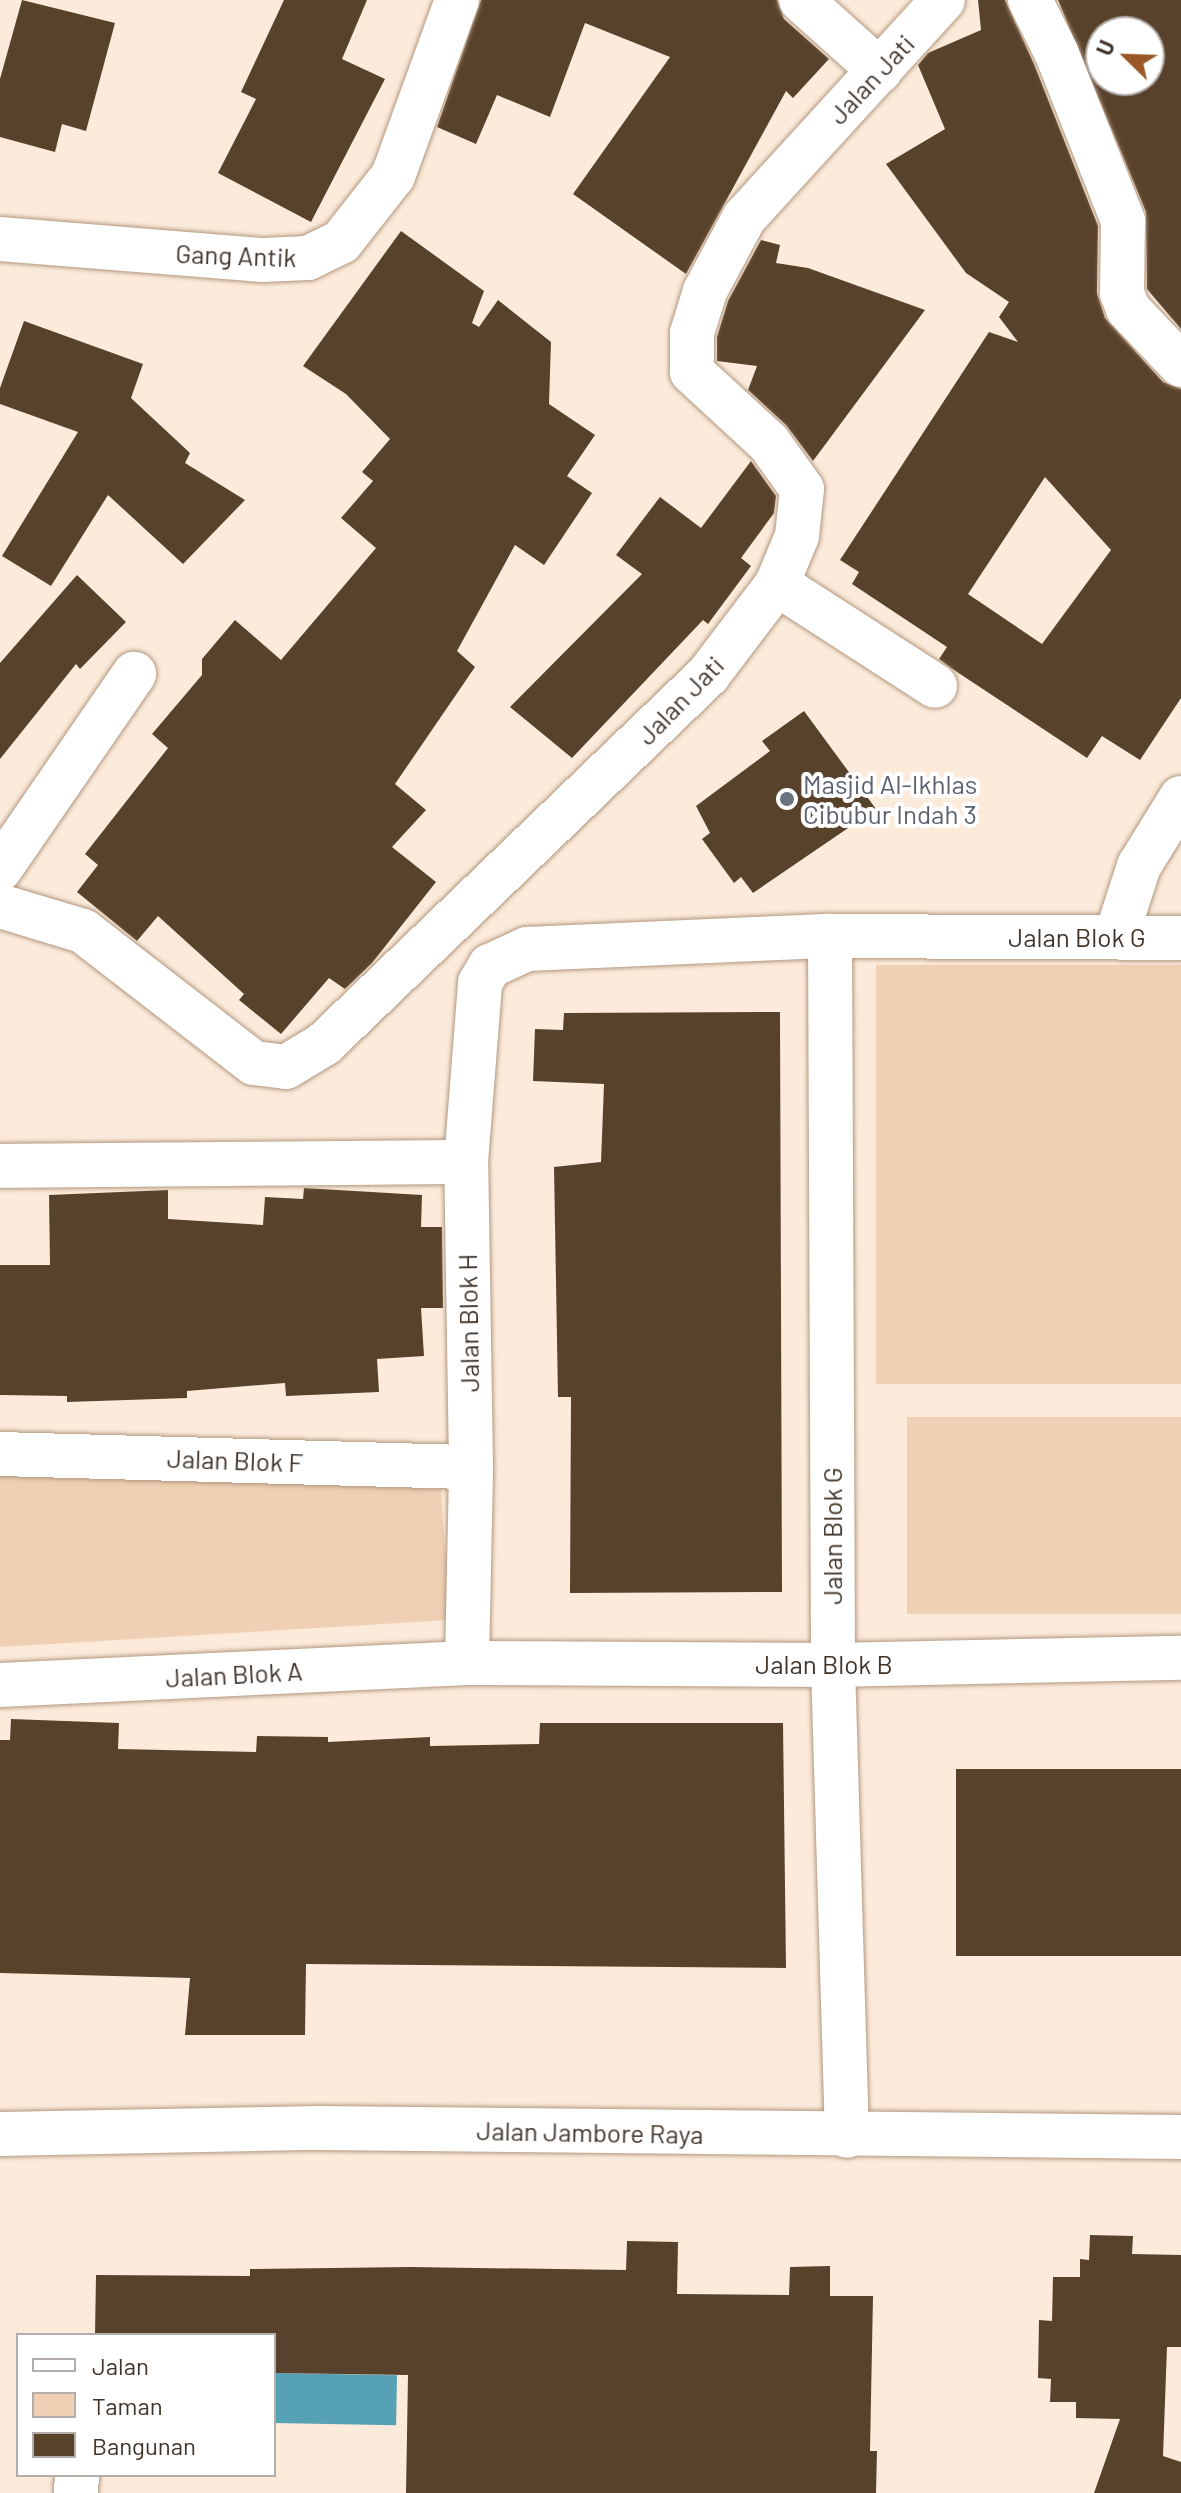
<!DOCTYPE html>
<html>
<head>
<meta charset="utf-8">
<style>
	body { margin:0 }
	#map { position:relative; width:1181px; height:2493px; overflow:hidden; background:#fcebdb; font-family:Barlow,sans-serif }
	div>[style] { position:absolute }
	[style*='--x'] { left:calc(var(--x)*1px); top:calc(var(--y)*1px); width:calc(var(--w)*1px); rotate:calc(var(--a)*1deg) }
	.green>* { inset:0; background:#efd0b4; transform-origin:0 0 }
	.water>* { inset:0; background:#57a1b5; transform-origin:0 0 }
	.building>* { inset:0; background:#59422c; transform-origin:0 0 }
	.roads { filter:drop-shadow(0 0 2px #b2977f) drop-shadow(0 0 2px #b2977f) }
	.minor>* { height:44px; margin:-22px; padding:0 22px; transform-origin:22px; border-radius:22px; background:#fff }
	.tertiary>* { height:44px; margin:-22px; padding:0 22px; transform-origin:22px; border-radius:22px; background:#fff }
	.dots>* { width:22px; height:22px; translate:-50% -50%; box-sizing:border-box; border:4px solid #fff; border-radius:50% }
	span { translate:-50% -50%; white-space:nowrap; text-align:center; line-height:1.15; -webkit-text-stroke:8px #fff; paint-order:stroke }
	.street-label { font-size:26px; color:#40342a }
	.worship-label { font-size:26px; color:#5b616d }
	.left { translate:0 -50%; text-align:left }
	.legend { position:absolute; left:16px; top:2333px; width:260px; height:144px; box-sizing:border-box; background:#fff; border:2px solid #b3aeaa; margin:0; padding:10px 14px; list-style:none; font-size:24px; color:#40342a }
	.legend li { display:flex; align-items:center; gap:16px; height:40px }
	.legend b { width:40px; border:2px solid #b3aeaa }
	.north { position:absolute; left:1085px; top:16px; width:80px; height:80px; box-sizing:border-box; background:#fff; border:2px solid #b3aeaa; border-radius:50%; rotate:293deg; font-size:22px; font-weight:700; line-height:32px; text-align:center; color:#40342a }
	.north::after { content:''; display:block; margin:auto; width:28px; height:36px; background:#9a5826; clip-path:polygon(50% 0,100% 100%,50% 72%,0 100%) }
</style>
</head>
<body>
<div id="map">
	<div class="green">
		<i style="left:1181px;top:965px;width:419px;height:305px;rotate:90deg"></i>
		<i style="left:1181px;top:1417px;width:197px;height:274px;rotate:90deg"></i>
		<i style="clip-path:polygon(0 1474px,441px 1489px,450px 1620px,0 1647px)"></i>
	</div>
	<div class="water">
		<i style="left:274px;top:2373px;width:123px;height:50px;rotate:1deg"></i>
	</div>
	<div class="building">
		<i style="clip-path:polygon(22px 0,115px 23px,86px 131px,62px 124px,55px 152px,0 137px,0 79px)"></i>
		<i style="clip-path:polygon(284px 0,367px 0,342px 59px,385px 79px,311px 222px,218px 173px,256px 99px,241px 92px)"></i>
		<i style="clip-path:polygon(481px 0,777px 0,784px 19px,829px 59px,793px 98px,786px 91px,686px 274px,573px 194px,670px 57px,585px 23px,550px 117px,497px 95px,476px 144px,437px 127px)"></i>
		<i style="clip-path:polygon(evenodd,978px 0,1005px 0,1034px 64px,1098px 226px,1097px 293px,1105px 318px,1163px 382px,1181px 389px,1181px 698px,1140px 760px,1102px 736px,1087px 758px,951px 668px,939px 659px,947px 647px,852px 584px,859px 572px,840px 560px,989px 332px,1018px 342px,999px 317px,1009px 302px,966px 273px,886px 164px,945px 129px,918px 65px,928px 53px,981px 30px,978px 0,1045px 477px,1111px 550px,1042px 644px,968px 594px,1045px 477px)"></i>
		<i style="clip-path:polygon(evenodd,1058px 0,1181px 0,1181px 329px,1147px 289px,1146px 212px,1058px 0,1101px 32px,1149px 32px,1149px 80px,1101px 80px,1101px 32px)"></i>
		<i style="clip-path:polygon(401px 231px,484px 291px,472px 323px,479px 327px,498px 300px,551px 342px,549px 404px,595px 435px,567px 476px,592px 493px,544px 565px,515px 545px,457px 651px,475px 667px,395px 784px,426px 810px,392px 847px,436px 882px,372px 963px,345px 989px,329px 978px,281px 1034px,239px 1000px,244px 994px,158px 916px,137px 941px,77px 892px,98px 865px,85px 854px,168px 748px,152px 734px,202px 675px,202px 659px,235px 620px,281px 660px,376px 548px,341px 518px,373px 481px,362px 472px,390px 439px,346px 394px,303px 366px)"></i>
		<i style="clip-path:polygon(761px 240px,780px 245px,776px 263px,808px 268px,925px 310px,813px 461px,786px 425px,748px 390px,757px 366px,717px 361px,717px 337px,728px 301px)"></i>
		<i style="clip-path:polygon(24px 321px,143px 364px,131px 398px,190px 453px,185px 463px,245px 500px,183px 564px,108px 495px,51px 586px,2px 556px,78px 432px,0 404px,0 388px)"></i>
		<i style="clip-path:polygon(751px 461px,776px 496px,774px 513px,741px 558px,751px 566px,708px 624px,703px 620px,572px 758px,510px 707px,642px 574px,616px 555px,660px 497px,701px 528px)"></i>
		<i style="clip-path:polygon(77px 575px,126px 622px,80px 669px,76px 664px,0 759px,0 663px)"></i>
		<i style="clip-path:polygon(804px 711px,876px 809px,753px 893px,741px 877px,734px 883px,702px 839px,710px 833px,696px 806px,770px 751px,762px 741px)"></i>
		<i style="clip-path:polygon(780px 1012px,782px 1592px,570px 1593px,571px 1397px,558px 1397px,554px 1167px,601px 1162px,604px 1084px,533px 1081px,535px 1029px,563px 1030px,564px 1013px)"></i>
		<i style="clip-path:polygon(304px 1188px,422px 1195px,421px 1227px,442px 1227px,443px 1308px,421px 1308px,424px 1356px,377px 1359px,379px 1392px,286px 1396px,285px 1383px,187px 1391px,187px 1398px,67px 1402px,67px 1396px,0 1395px,0 1265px,50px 1265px,49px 1195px,168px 1190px,168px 1219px,263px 1225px,265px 1197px,303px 1199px)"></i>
		<i style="clip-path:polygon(11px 1719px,119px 1723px,118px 1749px,256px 1752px,257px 1736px,328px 1737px,328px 1742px,430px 1737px,430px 1746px,539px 1744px,540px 1723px,783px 1723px,786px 1968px,306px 1964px,305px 2035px,185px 2035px,190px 1978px,0 1973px,0 1740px,10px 1740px)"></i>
		<i style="left:956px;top:1769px;width:225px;height:187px"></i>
		<i style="clip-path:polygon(1090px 2235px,1133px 2236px,1132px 2254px,1181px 2255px,1181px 2347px,1167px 2347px,1163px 2456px,1181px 2462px,1181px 2493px,1094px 2493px,1120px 2419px,1076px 2418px,1076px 2402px,1050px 2402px,1051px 2379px,1038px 2378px,1039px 2320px,1052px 2321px,1053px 2277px,1080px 2277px,1080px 2259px,1089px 2260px)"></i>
		<i style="clip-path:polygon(627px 2241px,678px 2242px,677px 2294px,789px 2295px,790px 2267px,830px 2266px,830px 2296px,873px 2296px,870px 2451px,877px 2451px,876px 2493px,406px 2493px,408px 2375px,274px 2373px,274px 2335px,95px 2335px,96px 2275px,250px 2276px,250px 2269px,410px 2267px,626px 2270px)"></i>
	</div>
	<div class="roads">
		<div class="minor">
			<i style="--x:801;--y:0;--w:106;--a:41.9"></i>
			<i style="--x:1030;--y:0;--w:60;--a:63.4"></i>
			<i style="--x:1057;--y:54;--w:180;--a:68.4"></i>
			<i style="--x:1123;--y:221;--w:72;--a:90.8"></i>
			<i style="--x:1122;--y:293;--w:17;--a:69"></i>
			<i style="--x:1128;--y:309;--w:77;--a:46.6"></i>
			<i style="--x:0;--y:239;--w:264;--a:4.6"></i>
			<i style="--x:263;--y:260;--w:45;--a:-2.5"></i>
			<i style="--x:308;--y:258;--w:37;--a:-26"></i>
			<i style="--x:341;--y:242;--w:84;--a:-51.8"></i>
			<i style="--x:393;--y:176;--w:187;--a:-70"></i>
			<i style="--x:777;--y:584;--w:188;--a:32.8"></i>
			<i style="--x:0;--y:869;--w:237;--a:-55.5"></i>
			<i style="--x:0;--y:906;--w:87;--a:16.8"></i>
			<i style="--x:83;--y:931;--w:216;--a:37.7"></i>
			<i style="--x:254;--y:1063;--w:32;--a:7"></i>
			<i style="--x:286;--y:1067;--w:44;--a:-31.2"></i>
			<i style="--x:324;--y:1044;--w:533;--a:-43.86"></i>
			<i style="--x:708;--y:675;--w:114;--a:-52.8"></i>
			<i style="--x:777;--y:584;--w:52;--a:-67.4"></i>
			<i style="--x:797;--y:536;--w:47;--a:-83.9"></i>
			<i style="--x:802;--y:489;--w:57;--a:-125.7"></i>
			<i style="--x:769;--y:443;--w:105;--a:-137.3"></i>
			<i style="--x:692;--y:372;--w:39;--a:-90"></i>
			<i style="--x:692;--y:333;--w:44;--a:-72.8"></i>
			<i style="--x:705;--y:291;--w:83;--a:-61.9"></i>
			<i style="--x:744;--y:218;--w:295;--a:-47.6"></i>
			<i style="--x:830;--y:936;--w:729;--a:89.76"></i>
			<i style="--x:833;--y:1665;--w:471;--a:88.3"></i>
			<i style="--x:1116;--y:937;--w:75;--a:-72.1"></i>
			<i style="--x:1139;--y:866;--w:80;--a:-58.3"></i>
			<i style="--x:0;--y:1166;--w:466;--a:-0.5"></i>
			<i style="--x:0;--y:1454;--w:471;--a:1.6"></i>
			<i style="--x:467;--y:1663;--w:196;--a:-88.8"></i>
			<i style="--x:471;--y:1467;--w:305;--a:-90.9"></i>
			<i style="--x:466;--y:1162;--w:180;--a:-85.5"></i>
			<i style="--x:480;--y:983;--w:20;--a:-60"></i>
			<i style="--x:490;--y:966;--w:41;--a:-24.7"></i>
			<i style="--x:527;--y:949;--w:303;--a:-2.5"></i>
			<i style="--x:830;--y:936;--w:351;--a:0.3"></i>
			<i style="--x:0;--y:1685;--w:468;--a:-2.7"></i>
			<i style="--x:467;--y:1663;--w:366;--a:0.3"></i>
			<i style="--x:833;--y:1665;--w:348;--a:-1.2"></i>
			<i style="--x:76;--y:2493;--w:18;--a:-87"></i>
		</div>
		<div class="tertiary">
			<i style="--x:0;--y:2134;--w:319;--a:-1.1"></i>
			<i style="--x:319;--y:2128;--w:862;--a:0.6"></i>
		</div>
	</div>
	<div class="dots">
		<i style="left:787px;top:799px;background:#6b7280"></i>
	</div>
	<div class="street-label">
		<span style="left:871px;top:79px;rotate:-47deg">Jalan Jati</span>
		<span style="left:236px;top:255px;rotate:2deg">Gang Antik</span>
		<span style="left:680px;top:700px;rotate:-46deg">Jalan Jati</span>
		<span style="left:1077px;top:937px">Jalan Blok G</span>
		<span style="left:468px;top:1323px;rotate:-91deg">Jalan Blok H</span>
		<span style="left:235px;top:1460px;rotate:2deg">Jalan Blok F</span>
		<span style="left:832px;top:1536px;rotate:-90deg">Jalan Blok G</span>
		<span style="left:824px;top:1664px">Jalan Blok B</span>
		<span style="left:234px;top:1674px;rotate:-3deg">Jalan Blok A</span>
		<span style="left:590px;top:2132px;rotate:1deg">Jalan Jambore Raya</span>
	</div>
	<div class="worship-label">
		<span class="left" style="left:803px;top:799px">Masjid Al-Ikhlas<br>Cibubur Indah 3</span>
	</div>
	<ul class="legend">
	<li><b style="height:10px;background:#fff"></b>Jalan</li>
	<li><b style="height:22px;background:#efd0b4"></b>Taman</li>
	<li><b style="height:22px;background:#59422c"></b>Bangunan</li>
	</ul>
	<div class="north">U</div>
</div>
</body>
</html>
